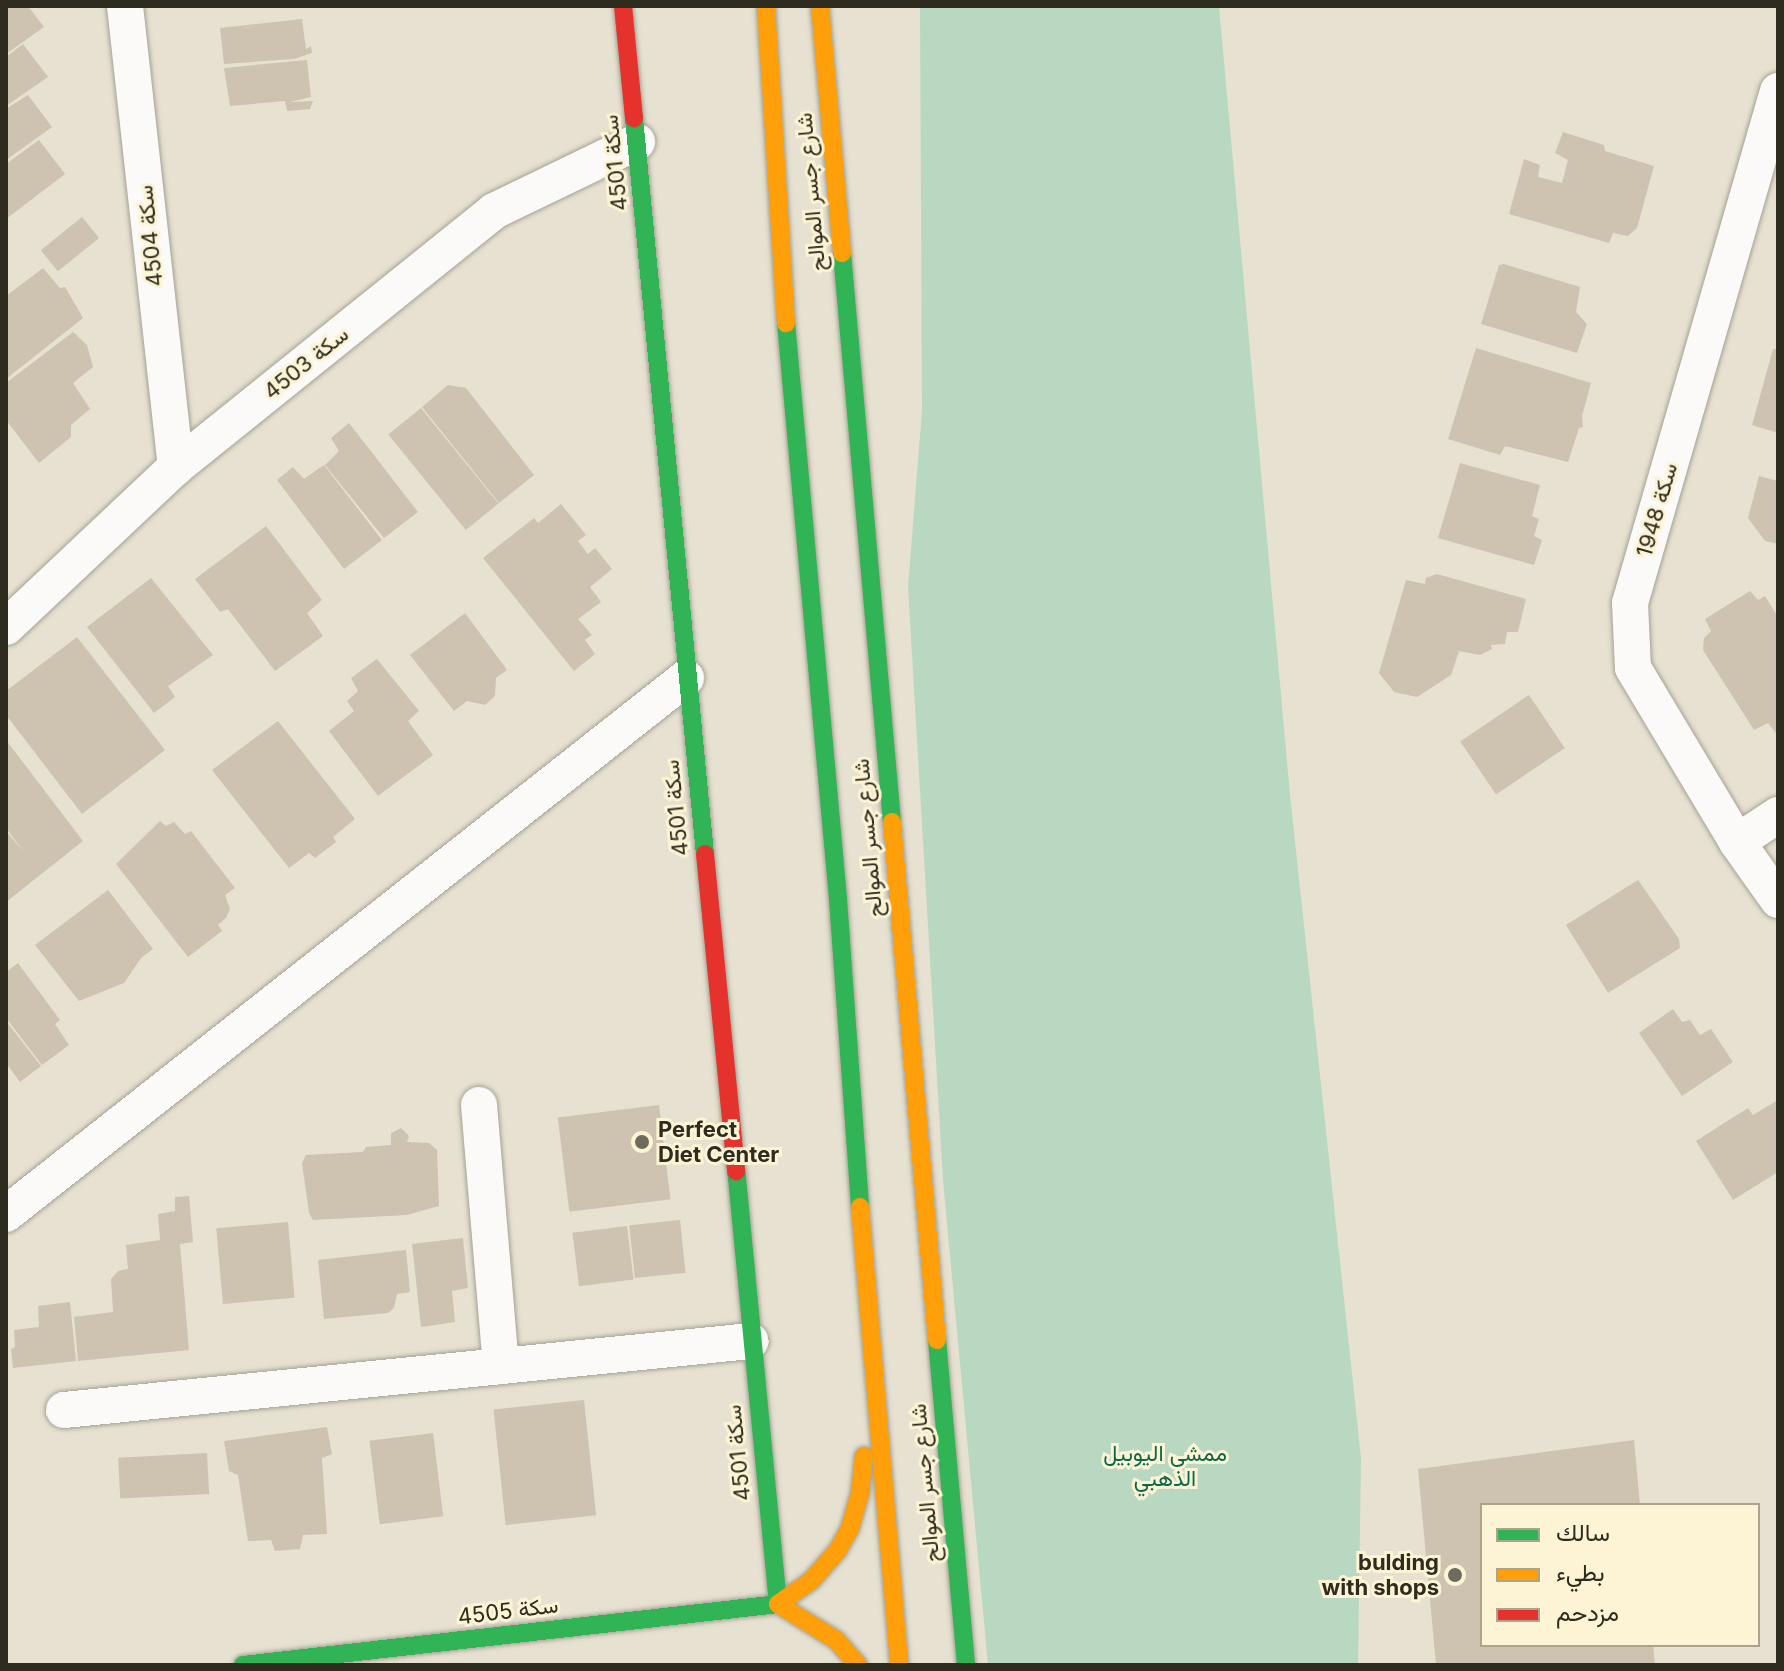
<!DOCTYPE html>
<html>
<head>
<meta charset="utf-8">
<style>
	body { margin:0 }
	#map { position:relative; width:1784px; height:1671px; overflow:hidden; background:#e6e1d0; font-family:Inter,Vazirmatn,sans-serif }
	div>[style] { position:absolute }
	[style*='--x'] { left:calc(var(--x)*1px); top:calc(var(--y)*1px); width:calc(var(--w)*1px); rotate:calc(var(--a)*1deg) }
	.green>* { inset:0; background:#b9d8c1 }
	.building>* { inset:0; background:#cec3b1; transform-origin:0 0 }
	.roads { filter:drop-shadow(0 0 2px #a5a295) drop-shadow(0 0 2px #a5a295) }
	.street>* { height:36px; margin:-18px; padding:0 18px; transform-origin:18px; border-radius:18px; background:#fbfaf8 }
	.fast>* { height:18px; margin:-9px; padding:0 9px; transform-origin:9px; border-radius:9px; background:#30b455 }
	.slow>* { height:18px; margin:-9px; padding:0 9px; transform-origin:9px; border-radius:9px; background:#ff9f0a }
	.jam>* { height:18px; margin:-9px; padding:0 9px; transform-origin:9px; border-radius:9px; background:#e5322d }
	.dots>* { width:22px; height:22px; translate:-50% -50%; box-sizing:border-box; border:4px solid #fcf4d4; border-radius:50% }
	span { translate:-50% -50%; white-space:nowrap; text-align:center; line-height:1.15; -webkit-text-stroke:6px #fcf4d4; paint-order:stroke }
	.street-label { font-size:22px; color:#2e2b1f }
	.poi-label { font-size:22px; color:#2e2b1f; font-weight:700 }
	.left { translate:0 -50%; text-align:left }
	.right { translate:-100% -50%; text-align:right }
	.park-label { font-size:22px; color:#0b674a }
	.frame { position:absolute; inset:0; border:8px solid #2e2b1f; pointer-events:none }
	.legend { position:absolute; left:1480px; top:1503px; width:280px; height:144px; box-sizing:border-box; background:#fcf4d4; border:2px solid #aaa48c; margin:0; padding:10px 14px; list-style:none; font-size:24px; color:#2e2b1f }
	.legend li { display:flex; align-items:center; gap:16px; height:40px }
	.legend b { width:40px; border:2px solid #aaa48c }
</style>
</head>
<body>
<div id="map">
	<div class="green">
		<i style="clip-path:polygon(920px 6px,1219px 6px,1290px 795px,1361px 1458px,1358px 1665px,988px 1665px,943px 1180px,908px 587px,922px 411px)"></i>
	</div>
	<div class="building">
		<i style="clip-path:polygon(6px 6px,28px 6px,44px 27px,6px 54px)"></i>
		<i style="clip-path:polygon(302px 19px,306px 49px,311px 46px,312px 53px,294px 59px,224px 64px,220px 28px)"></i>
		<i style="clip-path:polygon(23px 44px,48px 77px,6px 106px,6px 57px)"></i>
		<i style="clip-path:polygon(307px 60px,311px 97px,290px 102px,313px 101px,310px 109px,287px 111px,285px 101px,230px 106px,224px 68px)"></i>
		<i style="clip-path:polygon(28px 95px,52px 127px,6px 160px,6px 109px)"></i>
		<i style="clip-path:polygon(1563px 132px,1604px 145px,1605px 151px,1654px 166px,1637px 228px,1628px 236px,1613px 233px,1609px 243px,1509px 214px,1524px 159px,1540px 165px,1538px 177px,1562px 183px,1568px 160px,1555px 153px)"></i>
		<i style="clip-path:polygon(39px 140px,65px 174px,6px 219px,6px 164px)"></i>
		<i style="left:82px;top:217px;width:27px;height:53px;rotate:51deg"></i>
		<i style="clip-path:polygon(1504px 264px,1580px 287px,1576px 312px,1587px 324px,1577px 353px,1481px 324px,1499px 265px)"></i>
		<i style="clip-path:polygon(43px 268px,60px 288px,65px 287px,83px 318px,6px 379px,6px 296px)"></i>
		<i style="clip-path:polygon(73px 332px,87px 345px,93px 367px,73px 383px,90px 409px,71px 425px,71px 437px,39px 463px,6px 420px,6px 383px)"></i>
		<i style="clip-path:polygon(1476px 348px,1591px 383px,1582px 416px,1583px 427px,1579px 428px,1568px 462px,1505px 446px,1500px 455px,1448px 439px)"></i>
		<i style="clip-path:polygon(1773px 349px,1778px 349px,1778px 433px,1752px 425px)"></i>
		<i style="clip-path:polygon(448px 385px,466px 388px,534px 475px,499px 503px,422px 407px)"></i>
		<i style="left:421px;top:408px;width:123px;height:42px;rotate:51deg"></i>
		<i style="clip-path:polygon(349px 423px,418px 512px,384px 538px,325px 465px,339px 451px,331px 438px)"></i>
		<i style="clip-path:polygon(1460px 463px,1540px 485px,1532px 516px,1539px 519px,1534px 536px,1542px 540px,1534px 565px,1438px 538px)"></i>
		<i style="clip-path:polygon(324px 465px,382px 540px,344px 569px,277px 480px,293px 467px,304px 479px)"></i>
		<i style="clip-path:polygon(1759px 476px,1778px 481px,1778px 544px,1765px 541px,1748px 518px)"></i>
		<i style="clip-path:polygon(561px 504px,586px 535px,578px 541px,588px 554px,595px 548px,612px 569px,590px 587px,601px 602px,578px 619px,592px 635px,585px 640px,595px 654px,574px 671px,483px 558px,534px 518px,538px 523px)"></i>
		<i style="clip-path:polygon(266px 526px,322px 600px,307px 613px,323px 636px,275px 671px,228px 609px,220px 612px,195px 579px)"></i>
		<i style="clip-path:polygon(1437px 574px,1526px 599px,1518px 632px,1507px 632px,1505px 644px,1491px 645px,1492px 649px,1480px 655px,1459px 651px,1451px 675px,1417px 697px,1394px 692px,1379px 673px,1406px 580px,1425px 584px,1426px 578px)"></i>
		<i style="clip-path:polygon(151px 578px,213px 655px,168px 686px,175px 697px,154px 713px,87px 627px)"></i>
		<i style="clip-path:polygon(1750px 591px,1758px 600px,1765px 596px,1778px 617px,1778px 736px,1768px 723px,1754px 730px,1703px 650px,1704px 638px,1711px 631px,1705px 619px)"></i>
		<i style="clip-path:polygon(465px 613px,507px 670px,496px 678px,495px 696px,485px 705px,467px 701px,454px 711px,410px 655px)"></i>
		<i style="clip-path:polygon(77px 637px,165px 750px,82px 814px,6px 715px,6px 691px)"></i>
		<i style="clip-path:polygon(377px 659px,419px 711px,408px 721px,433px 755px,378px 796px,329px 731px,354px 711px,347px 701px,358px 691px,351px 678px)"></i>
		<i style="left:1529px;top:695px;width:64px;height:83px;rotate:56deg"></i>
		<i style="clip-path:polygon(278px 721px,355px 819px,333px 837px,336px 842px,315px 858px,309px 853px,289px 868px,212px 770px)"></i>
		<i style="clip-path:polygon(6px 740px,83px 841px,6px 902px,6px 831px,24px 852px,6px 828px)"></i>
		<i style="clip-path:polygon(160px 821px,166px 826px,174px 822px,185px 834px,191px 831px,235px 888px,225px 895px,230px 909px,226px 918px,218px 925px,222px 931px,188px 957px,116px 864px)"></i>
		<i style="clip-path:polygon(1638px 880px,1679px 939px,1680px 948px,1608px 993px,1566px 925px)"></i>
		<i style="clip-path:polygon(108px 890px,153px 949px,141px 958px,124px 983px,79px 1001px,35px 945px)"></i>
		<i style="clip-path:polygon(18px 963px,60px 1020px,55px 1024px,69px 1045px,42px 1065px,6px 1018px,6px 972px)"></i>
		<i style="clip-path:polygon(1673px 1009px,1682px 1022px,1690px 1020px,1700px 1035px,1711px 1029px,1733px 1062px,1682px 1096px,1639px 1033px)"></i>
		<i style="clip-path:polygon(6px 1021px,41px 1066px,20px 1082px,6px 1063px)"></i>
		<i style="clip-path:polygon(1778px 1100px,1778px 1172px,1733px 1200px,1696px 1141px,1748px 1108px,1753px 1115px)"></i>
		<i style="left:659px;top:1105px;width:95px;height:102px;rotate:83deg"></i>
		<i style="clip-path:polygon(401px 1128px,409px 1136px,407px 1142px,429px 1143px,437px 1150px,439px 1206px,407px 1215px,313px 1220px,309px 1213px,302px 1163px,306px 1155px,363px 1152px,366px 1147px,391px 1145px,391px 1133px)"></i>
		<i style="clip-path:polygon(189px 1196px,193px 1242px,180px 1244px,189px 1350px,78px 1361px,74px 1317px,113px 1312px,111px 1279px,118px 1271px,128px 1269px,126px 1245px,160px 1240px,158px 1214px,175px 1211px,175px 1197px)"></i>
		<i style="left:680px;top:1220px;width:53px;height:51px;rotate:84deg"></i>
		<i style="left:288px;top:1222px;width:76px;height:72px;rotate:85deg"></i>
		<i style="left:627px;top:1226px;width:54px;height:55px;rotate:83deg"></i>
		<i style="clip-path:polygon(463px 1238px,468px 1288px,452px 1291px,455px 1322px,421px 1327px,412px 1244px)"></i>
		<i style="clip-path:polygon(406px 1250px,410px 1292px,397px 1294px,394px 1308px,388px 1313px,324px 1319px,318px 1260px)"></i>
		<i style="clip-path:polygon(70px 1302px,76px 1361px,13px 1368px,11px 1349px,15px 1347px,14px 1330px,39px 1327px,38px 1306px)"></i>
		<i style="left:584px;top:1400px;width:116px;height:91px;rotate:84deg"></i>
		<i style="clip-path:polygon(327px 1427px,332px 1454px,322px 1458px,327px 1534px,303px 1535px,300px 1549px,275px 1551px,271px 1540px,248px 1541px,238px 1475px,229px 1471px,224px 1441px)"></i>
		<i style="left:433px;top:1433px;width:84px;height:64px;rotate:83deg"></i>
		<i style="clip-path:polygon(1634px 1440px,1640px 1505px,1482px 1505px,1482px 1645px,1653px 1645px,1655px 1665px,1436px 1665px,1418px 1469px)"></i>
		<i style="left:207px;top:1453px;width:41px;height:89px;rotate:87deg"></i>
	</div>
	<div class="roads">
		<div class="street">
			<i style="--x:125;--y:6;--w:464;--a:83.7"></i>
			<i style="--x:1778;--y:91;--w:533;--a:106.12"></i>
			<i style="--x:1630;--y:603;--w:65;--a:87.4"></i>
			<i style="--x:1633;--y:668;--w:203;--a:59.1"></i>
			<i style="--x:1737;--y:842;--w:71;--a:54.7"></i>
			<i style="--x:6;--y:627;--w:233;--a:-43.3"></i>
			<i style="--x:176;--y:467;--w:408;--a:-38.8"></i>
			<i style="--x:494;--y:211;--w:159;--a:-25.8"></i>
			<i style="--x:1737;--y:842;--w:49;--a:-33.4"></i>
			<i style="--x:479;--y:1105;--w:262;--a:85.2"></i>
			<i style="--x:6;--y:1214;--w:866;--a:-38.25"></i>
			<i style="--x:64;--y:1410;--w:690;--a:-5.74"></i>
		</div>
		<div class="fast">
			<i style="--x:634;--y:118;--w:739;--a:84.49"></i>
			<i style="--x:842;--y:253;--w:571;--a:84.98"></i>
			<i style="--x:786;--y:323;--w:578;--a:84.84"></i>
			<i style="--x:838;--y:899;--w:309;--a:85.9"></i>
			<i style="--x:937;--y:1340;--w:326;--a:84.9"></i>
			<i style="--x:243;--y:1665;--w:538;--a:-6.5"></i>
			<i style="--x:778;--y:1604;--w:435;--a:-95.5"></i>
		</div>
		<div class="slow">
			<i style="--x:766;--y:6;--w:318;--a:86.4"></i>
			<i style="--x:820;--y:6;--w:248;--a:84.9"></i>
			<i style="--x:892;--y:822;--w:520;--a:85.04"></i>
			<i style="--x:860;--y:1207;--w:460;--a:85.1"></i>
			<i style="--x:858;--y:1665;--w:33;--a:-131"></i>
			<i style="--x:836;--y:1640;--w:68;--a:-148.2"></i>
			<i style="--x:778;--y:1604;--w:40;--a:-34.9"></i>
			<i style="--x:811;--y:1581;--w:41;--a:-48.9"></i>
			<i style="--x:838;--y:1550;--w:25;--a:-61"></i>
			<i style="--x:850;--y:1528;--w:36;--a:-74"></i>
			<i style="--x:860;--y:1493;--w:37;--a:-84"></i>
		</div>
		<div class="jam">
			<i style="--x:623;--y:6;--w:113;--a:84.4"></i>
			<i style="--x:705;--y:854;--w:319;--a:84.4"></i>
		</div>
	</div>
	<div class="dots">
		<i style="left:642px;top:1142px;background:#6e6b5d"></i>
		<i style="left:1455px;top:1575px;background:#6e6b5d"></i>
	</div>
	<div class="street-label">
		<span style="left:615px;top:163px;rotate:-96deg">سكة 4501</span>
		<span style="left:811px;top:192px;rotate:-95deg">شارع جسر الموالح</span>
		<span style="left:150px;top:236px;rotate:-96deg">سكة 4504</span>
		<span style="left:306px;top:363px;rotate:-39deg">سكة 4503</span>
		<span style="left:1657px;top:510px;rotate:-74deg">سكة 1948</span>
		<span style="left:676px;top:808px;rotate:-96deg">سكة 4501</span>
		<span style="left:868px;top:838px;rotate:-95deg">شارع جسر الموالح</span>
		<span style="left:738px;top:1453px;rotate:-96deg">سكة 4501</span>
		<span style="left:925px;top:1483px;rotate:-95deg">شارع جسر الموالح</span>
		<span style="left:508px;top:1611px;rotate:-7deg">سكة 4505</span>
	</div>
	<div class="poi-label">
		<span class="left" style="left:658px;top:1142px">Perfect<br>Diet Center</span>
		<span class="right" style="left:1439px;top:1575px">bulding<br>with shops</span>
	</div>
	<div class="park-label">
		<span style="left:1165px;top:1466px">ممشى اليوبيل<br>الذهبي</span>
	</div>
	<div class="frame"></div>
	<ul class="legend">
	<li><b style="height:10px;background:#30b455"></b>سالك</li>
	<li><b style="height:10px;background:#ff9f0a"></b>بطيء</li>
	<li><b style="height:10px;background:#e5322d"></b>مزدحم</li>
	</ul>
</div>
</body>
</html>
